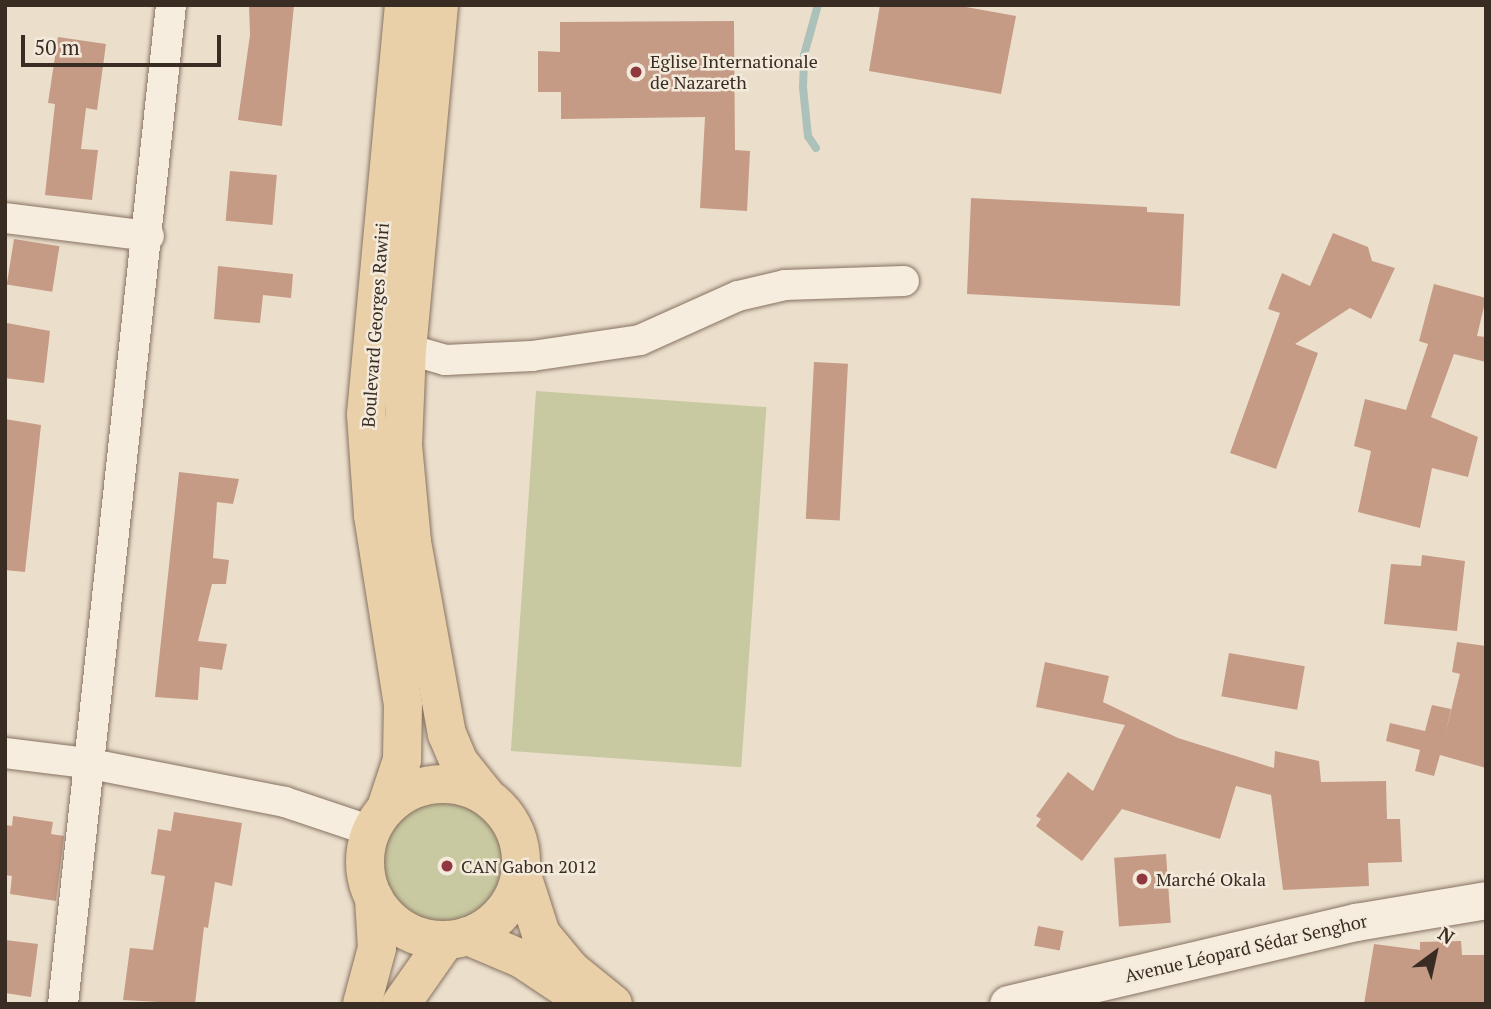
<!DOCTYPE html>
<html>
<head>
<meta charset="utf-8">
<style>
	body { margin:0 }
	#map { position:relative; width:1491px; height:1009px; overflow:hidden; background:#ebdfcc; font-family:"PT Serif",serif }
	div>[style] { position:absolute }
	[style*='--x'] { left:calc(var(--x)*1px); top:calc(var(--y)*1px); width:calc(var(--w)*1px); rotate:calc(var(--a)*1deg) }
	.green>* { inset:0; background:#c8c9a1; transform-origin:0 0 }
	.round { border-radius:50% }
	.stream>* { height:8px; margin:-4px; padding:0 4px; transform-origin:4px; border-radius:4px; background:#acc1b9 }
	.building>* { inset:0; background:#c59b86; transform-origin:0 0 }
	.roads { filter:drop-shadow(0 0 2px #877261) drop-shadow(0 0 2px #877261) }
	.minor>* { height:30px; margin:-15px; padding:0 15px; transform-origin:15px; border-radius:15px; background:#f6eddf }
	.tertiary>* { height:37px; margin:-18.5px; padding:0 18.5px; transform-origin:18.5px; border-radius:18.5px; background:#f6eddf }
	.primary>* { height:38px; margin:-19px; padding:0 19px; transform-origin:19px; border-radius:19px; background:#e9d0a9 }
	.primary>.ring { margin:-19px; padding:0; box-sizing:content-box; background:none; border:38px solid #e9d0a9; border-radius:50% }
	.dots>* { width:19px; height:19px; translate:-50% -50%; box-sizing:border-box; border:4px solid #f3eadb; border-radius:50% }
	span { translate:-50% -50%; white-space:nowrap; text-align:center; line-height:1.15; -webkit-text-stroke:5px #f3eadb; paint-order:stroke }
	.poi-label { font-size:18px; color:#392c23 }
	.left { translate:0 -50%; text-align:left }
	.street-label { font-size:18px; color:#392c23 }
	.frame { position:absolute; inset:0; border:7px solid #392c23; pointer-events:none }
	.north { position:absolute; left:1400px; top:918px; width:70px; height:70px; -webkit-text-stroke:5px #f3eadb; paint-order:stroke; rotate:33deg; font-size:19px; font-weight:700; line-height:28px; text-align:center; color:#392c23 }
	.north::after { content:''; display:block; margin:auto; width:24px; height:32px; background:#392c23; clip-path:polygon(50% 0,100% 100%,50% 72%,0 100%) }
	.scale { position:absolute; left:21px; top:35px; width:200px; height:32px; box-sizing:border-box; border:4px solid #392c23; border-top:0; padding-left:9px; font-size:21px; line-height:24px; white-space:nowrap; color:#392c23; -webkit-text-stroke:5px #f3eadb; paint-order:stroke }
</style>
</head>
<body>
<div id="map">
	<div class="green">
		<i style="left:536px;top:391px;width:231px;height:361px;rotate:4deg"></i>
		<i class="round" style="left:379px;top:800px;width:126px;height:126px"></i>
	</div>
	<div class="stream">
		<i style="--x:816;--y:148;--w:14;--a:-124"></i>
		<i style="--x:808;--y:136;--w:48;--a:-95.9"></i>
		<i style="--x:803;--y:88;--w:33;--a:-88"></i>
		<i style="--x:804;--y:55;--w:52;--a:-74.4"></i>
	</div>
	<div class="building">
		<i style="clip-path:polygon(249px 5px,294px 5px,282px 126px,238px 120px,250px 35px)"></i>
		<i style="clip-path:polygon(880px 5px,955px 5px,1016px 16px,1001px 94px,869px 71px)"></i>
		<i style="clip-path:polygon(734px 21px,735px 150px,750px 151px,747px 211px,700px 208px,705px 117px,561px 119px,561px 92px,538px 92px,538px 51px,560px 52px,560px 22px)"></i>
		<i style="clip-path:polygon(58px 37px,106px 44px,97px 110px,86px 108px,81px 149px,98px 150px,92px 200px,45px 195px,55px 104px,48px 103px)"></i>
		<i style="left:230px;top:171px;width:47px;height:50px;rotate:5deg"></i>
		<i style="clip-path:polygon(971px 198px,1147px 207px,1147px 212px,1184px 214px,1180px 306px,967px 294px)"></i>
		<i style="clip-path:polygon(1333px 233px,1368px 247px,1372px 261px,1395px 268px,1371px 319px,1350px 308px,1295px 344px,1318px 353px,1276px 469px,1230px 453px,1280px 313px,1268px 309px,1282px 273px,1310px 286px)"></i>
		<i style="left:14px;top:239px;width:46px;height:46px;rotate:9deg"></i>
		<i style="clip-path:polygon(218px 266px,293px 274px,291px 298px,263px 295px,260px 323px,214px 319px)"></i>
		<i style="clip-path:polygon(1434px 284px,1486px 298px,1477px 336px,1486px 337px,1486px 362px,1454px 354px,1431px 417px,1478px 437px,1468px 477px,1432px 468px,1420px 528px,1358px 512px,1371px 451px,1354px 446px,1365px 399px,1406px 410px,1428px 344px,1419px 341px)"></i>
		<i style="clip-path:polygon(7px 323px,50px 331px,44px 383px,5px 378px)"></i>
		<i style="left:814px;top:362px;width:34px;height:157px;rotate:3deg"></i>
		<i style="clip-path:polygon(5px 419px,41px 425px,25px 572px,5px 570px)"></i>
		<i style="clip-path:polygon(179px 472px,239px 479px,233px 504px,217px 502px,213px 558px,229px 560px,226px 584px,212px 584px,198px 641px,227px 644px,222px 670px,200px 667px,198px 700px,155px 697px)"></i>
		<i style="clip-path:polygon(1422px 555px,1465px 561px,1457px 631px,1384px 624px,1391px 564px,1421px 566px)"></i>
		<i style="clip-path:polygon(1457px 642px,1486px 646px,1486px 768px,1440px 755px,1434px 776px,1415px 771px,1420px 750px,1386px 741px,1390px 723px,1425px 731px,1432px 705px,1451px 709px,1445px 735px,1460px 674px,1452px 672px)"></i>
		<i style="left:1229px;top:653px;width:77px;height:44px;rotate:10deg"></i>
		<i style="clip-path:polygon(1045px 662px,1109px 676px,1103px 702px,1178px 738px,1274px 768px,1275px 751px,1319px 761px,1321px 782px,1386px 781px,1387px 819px,1400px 819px,1402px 862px,1368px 863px,1369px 886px,1283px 890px,1271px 795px,1236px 786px,1220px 839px,1122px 809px,1082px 861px,1036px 826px,1041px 819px,1036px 816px,1068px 772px,1093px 791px,1125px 725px,1036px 707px)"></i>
		<i style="clip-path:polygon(174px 812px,242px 823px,232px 886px,215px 882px,208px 928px,204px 927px,195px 1004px,123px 1000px,130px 948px,153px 950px,165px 876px,151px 874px,158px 829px,171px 831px)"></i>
		<i style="clip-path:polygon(13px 816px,53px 822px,51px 834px,64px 836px,56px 901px,10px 894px,12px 876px,5px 875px,5px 825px,12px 826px)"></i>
		<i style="left:1166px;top:854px;width:69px;height:52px;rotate:86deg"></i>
		<i style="left:1038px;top:926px;width:26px;height:20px;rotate:11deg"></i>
		<i style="clip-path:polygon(5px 940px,38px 944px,31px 997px,5px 993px)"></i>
		<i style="clip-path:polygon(1461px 941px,1462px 955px,1486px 955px,1486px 1004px,1364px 1004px,1374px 944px,1420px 950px,1420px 942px)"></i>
	</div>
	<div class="roads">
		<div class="minor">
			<i style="--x:5;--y:218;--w:145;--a:7.1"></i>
			<i style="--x:407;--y:349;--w:40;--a:16"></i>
			<i style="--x:445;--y:360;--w:87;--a:-2.6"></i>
			<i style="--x:532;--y:356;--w:109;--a:-8.4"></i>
			<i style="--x:640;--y:340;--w:107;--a:-24.2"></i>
			<i style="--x:738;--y:296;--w:48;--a:-13.2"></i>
			<i style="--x:785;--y:285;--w:119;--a:-1.9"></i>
			<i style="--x:5;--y:753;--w:82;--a:7"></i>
			<i style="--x:86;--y:763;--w:203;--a:11.1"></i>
			<i style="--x:285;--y:802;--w:91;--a:18.6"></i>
			<i style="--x:63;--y:1004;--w:1005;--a:-83.83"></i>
		</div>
		<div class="tertiary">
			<i style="--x:1008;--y:1004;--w:358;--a:-13.3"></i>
			<i style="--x:1356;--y:922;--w:132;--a:-9.6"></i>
		</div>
		<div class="primary">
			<i style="--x:439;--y:5;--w:345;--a:95.3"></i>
			<i style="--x:407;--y:349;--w:96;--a:92.4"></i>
			<i style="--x:403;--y:445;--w:97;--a:84.7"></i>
			<i style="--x:412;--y:542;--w:195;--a:79.7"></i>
			<i style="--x:447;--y:734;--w:30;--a:67"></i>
			<i style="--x:459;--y:762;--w:43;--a:51.5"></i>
			<i class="ring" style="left:365px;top:784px;width:118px;height:118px"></i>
			<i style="--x:386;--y:808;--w:51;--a:-71.6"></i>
			<i style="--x:402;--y:760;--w:55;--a:-89"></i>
			<i style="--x:403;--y:705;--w:192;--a:-99"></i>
			<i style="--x:373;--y:515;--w:101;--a:-94"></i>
			<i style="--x:366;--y:414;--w:411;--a:-84.7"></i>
			<i style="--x:521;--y:872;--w:65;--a:72.1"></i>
			<i style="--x:541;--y:934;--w:47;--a:50.2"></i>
			<i style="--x:571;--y:970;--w:54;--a:39"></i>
			<i style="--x:468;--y:936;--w:59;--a:23.1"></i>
			<i style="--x:522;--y:959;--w:65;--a:33.7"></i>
			<i style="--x:362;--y:1004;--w:58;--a:-75"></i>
			<i style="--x:377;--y:948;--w:50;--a:-93.4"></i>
			<i style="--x:401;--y:1004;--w:78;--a:-54.9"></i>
		</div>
	</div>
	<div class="dots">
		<i style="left:636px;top:72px;background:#903740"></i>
		<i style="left:447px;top:866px;background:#903740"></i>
		<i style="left:1142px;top:879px;background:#903740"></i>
	</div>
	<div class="poi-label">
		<span class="left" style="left:650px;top:72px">Eglise Internationale<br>de Nazareth</span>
		<span class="left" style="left:461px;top:866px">CAN Gabon 2012</span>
		<span class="left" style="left:1156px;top:879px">Marché Okala</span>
	</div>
	<div class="street-label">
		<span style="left:375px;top:325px;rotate:-86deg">Boulevard Georges Rawiri</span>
		<span style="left:1246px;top:948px;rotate:-13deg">Avenue Léopard Sédar Senghor</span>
	</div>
	<div class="frame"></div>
	<div class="north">N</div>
	<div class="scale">50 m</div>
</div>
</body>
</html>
